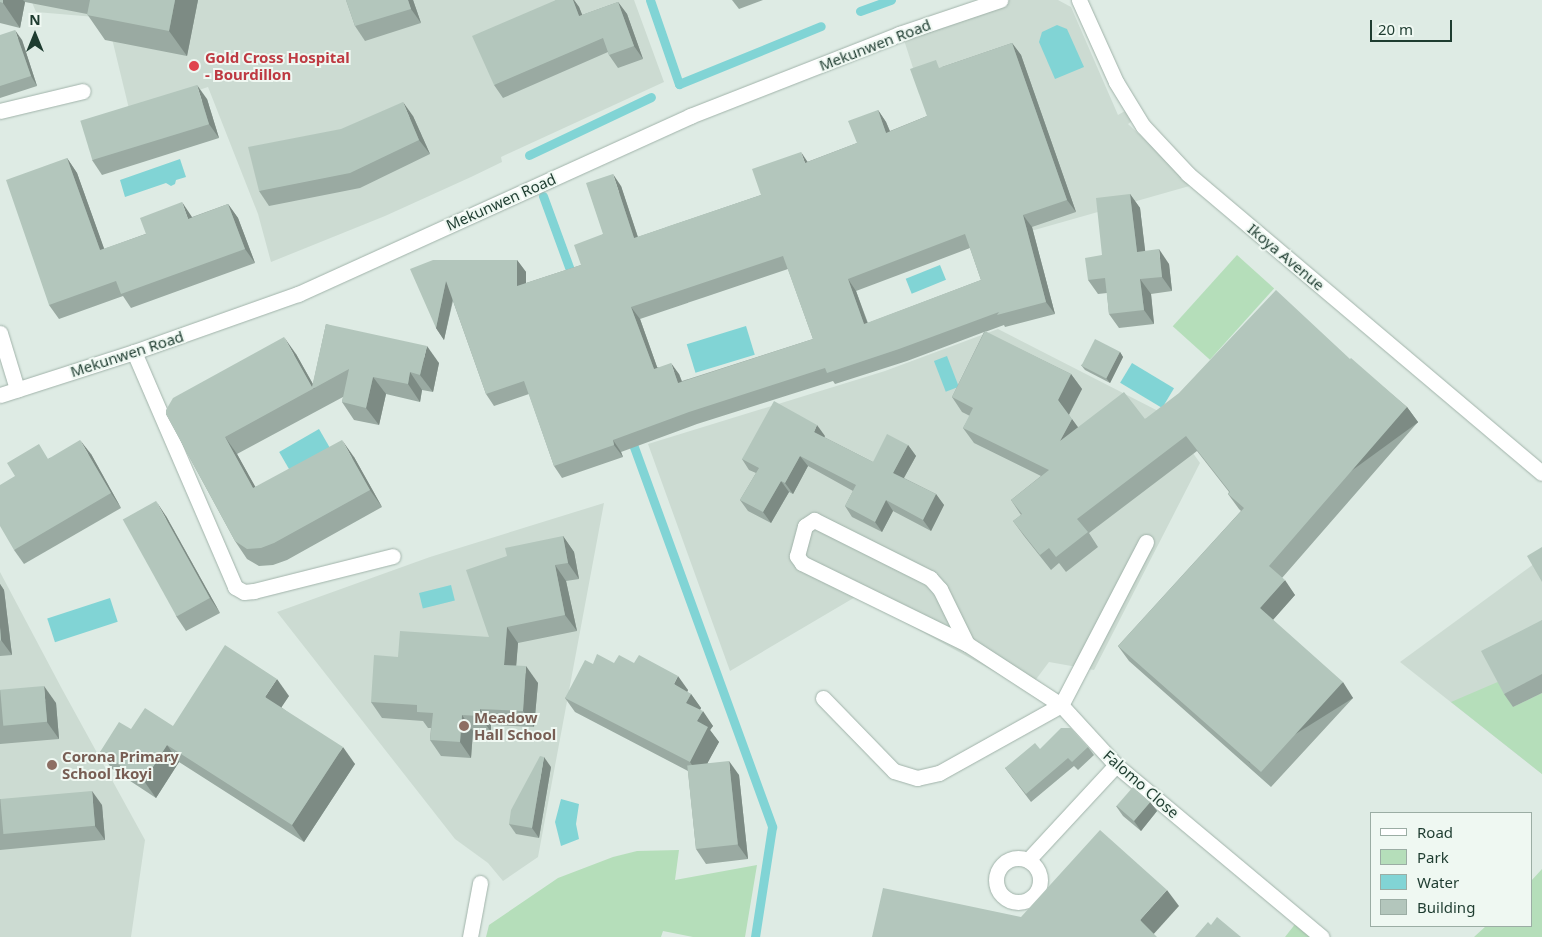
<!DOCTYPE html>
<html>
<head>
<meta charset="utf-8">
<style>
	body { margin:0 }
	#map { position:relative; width:1542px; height:937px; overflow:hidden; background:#deebe4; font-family:"Noto Sans",sans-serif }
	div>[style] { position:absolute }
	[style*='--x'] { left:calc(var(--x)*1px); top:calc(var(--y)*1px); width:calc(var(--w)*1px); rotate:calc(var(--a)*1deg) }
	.built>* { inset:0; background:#ccdbd2 }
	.green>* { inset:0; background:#b5deba; transform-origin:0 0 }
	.water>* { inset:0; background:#81d4d5; transform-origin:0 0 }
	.stream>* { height:9px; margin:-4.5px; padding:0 4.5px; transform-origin:4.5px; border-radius:4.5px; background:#81d4d5 }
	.roads { filter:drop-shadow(0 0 1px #a1b3aa) drop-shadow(0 0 1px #a1b3aa) }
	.minor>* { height:15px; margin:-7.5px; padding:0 7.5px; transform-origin:7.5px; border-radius:7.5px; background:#fff }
	.minor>.ring { margin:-7.5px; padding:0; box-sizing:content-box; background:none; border:15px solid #fff; border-radius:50% }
	.wall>* { inset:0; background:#9aaaa2 }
	.shaded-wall>* { inset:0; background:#7d8b84; transform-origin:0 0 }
	.building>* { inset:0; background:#b3c6bc; transform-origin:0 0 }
	.dots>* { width:14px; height:14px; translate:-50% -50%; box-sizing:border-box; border:2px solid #eff8f2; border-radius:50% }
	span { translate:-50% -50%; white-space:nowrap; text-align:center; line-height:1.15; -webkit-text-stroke:4px #eff8f2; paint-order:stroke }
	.street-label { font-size:15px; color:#1e3c30 }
	.health-label { font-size:15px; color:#be3a42; font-weight:700 }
	.left { translate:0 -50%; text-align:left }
	.education-label { font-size:15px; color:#785e54; font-weight:700 }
	.legend { position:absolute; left:1370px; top:812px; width:162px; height:115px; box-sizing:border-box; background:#eff8f2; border:1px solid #9bada4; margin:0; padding:6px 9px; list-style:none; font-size:15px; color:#1e3c30 }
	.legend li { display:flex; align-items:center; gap:10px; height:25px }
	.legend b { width:25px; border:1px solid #9bada4 }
	.north { position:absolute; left:10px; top:10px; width:50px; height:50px; -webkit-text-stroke:4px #eff8f2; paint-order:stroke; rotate:0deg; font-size:14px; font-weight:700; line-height:20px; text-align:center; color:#1e3c30 }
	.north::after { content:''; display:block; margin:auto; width:18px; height:22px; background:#1e3c30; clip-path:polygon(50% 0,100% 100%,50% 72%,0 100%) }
	.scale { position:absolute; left:1370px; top:20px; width:82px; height:22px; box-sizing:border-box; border:2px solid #1e3c30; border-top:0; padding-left:6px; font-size:15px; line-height:18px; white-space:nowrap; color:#1e3c30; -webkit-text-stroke:4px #eff8f2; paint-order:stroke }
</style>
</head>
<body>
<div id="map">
	<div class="built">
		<i style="clip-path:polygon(31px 0,634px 0,664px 82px,501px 157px,502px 162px,471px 177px,385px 216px,271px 262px,258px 214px,208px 87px,130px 113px,107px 18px,36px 12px)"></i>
		<i style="clip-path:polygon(1009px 0,1058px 0,1071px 7px,1118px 115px,1125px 111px,1132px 121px,1128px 124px,1193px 185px,971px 248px,904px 40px)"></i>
		<i style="clip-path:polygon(998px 329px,1166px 415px,1200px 463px,1094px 670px,1049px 662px,1028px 690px,857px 596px,730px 671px,648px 444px,885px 371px)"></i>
		<i style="clip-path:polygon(604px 503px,538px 857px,503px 881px,488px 863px,455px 839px,277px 612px,430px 557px)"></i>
		<i style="clip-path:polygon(1542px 558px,1542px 774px,1400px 662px)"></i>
		<i style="clip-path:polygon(0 572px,62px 689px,145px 840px,131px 937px,0 937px)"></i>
	</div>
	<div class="green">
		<i style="left:1237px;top:255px;width:50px;height:96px;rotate:42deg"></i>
		<i style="clip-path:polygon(1500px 681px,1513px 707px,1542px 693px,1542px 774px,1451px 702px)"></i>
		<i style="clip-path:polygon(679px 850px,675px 880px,757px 865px,745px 937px,693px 937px,663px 931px,661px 937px,486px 937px,489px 925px,558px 878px,613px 857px,637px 851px)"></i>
		<i style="clip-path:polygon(1542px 869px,1542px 937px,1474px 937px,1486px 926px,1531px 926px,1531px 881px)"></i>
		<i style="clip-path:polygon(1296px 923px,1312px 937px,1285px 937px)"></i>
	</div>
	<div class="water">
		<i style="clip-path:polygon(1057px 25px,1067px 29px,1084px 67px,1055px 79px,1039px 42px,1042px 32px)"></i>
		<i style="clip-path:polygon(180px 159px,186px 177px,176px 180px,175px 184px,171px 186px,166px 183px,125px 197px,120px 180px)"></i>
		<i style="left:940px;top:265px;width:16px;height:37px;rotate:68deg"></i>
		<i style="left:746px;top:326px;width:30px;height:62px;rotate:73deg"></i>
		<i style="left:947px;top:356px;width:33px;height:14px;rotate:69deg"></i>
		<i style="left:1132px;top:363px;width:49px;height:23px;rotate:31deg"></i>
		<i style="left:319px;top:429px;width:24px;height:46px;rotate:60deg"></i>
		<i style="left:451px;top:585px;width:16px;height:33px;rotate:76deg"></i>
		<i style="left:110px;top:598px;width:25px;height:66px;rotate:72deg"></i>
		<i style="clip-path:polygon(561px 799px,579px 804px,576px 824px,579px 839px,561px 846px,555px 822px)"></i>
	</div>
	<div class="stream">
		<i style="--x:650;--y:0;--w:89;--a:71"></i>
		<i style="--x:679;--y:84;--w:153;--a:-22.2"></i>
		<i style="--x:860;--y:11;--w:33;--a:-20"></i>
		<i style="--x:529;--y:155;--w:135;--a:-25.4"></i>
		<i style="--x:543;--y:196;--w:87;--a:69.9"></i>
		<i style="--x:630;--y:436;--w:416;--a:70"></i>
		<i style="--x:772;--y:827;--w:111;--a:98.8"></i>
	</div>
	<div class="roads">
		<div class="minor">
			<i style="--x:1079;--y:0;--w:90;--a:65.7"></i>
			<i style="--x:1116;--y:82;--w:52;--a:58.5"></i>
			<i style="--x:1143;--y:126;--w:66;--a:46.8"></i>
			<i style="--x:1188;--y:174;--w:463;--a:40.2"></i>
			<i style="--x:0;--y:111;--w:85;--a:-13.5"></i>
			<i style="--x:0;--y:333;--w:59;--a:73.1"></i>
			<i style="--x:134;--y:352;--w:256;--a:66.7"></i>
			<i style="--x:235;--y:587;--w:10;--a:29"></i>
			<i style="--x:244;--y:592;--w:10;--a:-6"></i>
			<i style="--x:254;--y:591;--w:143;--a:-14.1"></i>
			<i style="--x:0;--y:395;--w:141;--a:-17.8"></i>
			<i style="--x:134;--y:352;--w:174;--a:-19.5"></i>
			<i style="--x:298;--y:294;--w:431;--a:-24.4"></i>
			<i style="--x:690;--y:116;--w:225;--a:-21.4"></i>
			<i style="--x:899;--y:34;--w:107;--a:-18.6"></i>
			<i style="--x:1146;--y:542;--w:184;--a:117.5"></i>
			<i style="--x:1061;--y:705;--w:81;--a:47.5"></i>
			<i style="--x:1116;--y:765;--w:268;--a:39.9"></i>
			<i style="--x:823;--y:698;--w:102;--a:45.8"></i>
			<i style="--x:894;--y:771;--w:24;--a:17"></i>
			<i style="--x:917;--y:778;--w:23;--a:-13"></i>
			<i style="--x:939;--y:773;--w:140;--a:-29.1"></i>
			<i style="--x:1061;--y:705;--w:112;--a:-147"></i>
			<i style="--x:967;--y:644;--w:184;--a:-153.9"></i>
			<i style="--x:802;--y:563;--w:9;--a:-126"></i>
			<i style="--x:797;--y:556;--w:31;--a:-75"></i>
			<i style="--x:805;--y:526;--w:11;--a:-34"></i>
			<i style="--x:814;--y:520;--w:130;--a:26.6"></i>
			<i style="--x:930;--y:578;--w:15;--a:48"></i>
			<i style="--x:940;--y:589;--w:61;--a:63.9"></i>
			<i class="ring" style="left:996px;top:858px;width:29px;height:29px"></i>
			<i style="--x:1028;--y:860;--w:129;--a:-47.2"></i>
			<i style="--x:470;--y:937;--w:55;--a:-79.5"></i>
		</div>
	</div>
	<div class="wall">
		<i style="clip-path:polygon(0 0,198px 0,187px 56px,105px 40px,87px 14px,25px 2px,20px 28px,0 23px)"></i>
		<i style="clip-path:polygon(346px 0,413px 0,421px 23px,365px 41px,355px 26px)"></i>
		<i style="clip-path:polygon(556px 0,574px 0,579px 7px,582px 15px,618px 2px,627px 14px,643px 59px,618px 68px,609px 55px,608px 52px,503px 98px,494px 85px)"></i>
		<i style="clip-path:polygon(732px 0,763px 0,739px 9px)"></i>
		<i style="clip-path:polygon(0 35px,22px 40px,37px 86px,0 98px)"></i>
		<i style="clip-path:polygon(evenodd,1012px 43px,1021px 55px,1076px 212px,1032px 227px,1055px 314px,1005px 327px,1004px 325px,985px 332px,1071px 374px,1082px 389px,1069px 415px,1078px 428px,1145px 419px,1350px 359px,1407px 407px,1418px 422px,1282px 578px,1295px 595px,1273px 620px,1353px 698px,1271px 787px,1129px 661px,1118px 646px,1241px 511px,1239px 509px,1228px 494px,1229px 492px,1197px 451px,1089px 533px,1098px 547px,1066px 572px,1059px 563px,1051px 570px,1024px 536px,1013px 521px,1021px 515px,1011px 500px,1041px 476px,974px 443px,963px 428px,970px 416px,962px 412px,952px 397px,984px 332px,907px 361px,835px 384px,833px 381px,697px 424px,621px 452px,623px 457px,562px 478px,554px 466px,529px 394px,494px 406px,486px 394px,453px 301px,444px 340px,436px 328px,433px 260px,517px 260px,526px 272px,526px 283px,581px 265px,603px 234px,621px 186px,638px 237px,761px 195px,807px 162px,857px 143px,878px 110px,886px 122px,890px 131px,927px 116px,942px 67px,1012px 43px,970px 248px,981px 280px,868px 323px,856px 291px,970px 248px,1012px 43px,788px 269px,813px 339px,682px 381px,679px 374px,657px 367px,640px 319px,788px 269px)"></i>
		<i style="clip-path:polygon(207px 99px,219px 138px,102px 175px,92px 160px)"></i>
		<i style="clip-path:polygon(413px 116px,430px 154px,360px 188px,269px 206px,259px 191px)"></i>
		<i style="clip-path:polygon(67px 158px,77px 173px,104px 249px,228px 204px,238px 218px,255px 263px,131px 308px,123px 296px,59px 319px,49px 305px)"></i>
		<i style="clip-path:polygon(1130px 194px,1140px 208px,1145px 251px,1169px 264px,1172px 291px,1151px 294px,1154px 324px,1119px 328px,1109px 314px,1107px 293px,1098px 294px,1088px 280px,1102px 255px)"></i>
		<i style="clip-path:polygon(326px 324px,439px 363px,433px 392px,422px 390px,420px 402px,386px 394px,379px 425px,354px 420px,342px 402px,343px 397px,237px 454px,255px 487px,354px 457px,382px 507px,287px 560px,273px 565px,259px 566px,247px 559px,235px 541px,166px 414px,296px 354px,313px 384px)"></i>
		<i style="clip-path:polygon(1120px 352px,1123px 357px,1110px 383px,1085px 370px,1081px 365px)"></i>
		<i style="clip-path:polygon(825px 436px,824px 437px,873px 462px,908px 445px,916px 456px,904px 478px,936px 494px,944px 505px,931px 531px,893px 511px,882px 532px,852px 517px,845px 506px,853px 491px,808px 466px,793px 494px,789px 492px,771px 523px,748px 511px,740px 500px,756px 473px,749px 470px,742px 459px)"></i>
		<i style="clip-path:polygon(91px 454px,121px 508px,24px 564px,14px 550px,49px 458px)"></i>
		<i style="clip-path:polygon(166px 516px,220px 613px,186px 631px,176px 616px)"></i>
		<i style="clip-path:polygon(563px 536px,574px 552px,579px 579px,566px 581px,577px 631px,518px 643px,516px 666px,538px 683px,534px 727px,491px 725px,491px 732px,473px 731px,471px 758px,441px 756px,430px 740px,431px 728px,428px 728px,423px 721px,382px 718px,371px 702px,398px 657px,489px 637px)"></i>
		<i style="clip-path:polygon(0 584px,4px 590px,12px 655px,0 656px)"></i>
		<i style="clip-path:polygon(1542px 620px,1542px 693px,1513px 707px,1504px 694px)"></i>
		<i style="clip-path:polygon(614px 663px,688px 690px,687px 692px,691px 694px,701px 708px,700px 710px,713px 726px,710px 730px,719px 742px,707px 763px,739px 775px,748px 859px,706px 864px,696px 849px,688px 771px,575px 712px,565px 698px,593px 664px)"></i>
		<i style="clip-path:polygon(0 690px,56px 703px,59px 739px,0 744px)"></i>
		<i style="clip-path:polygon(289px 696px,281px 707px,355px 764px,304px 842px,179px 762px,156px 798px,112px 769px,100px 752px,131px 729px,173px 726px)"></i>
		<i style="clip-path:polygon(1088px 747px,1094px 755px,1078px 770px,1074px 766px,1031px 802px,1005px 768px,1040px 749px)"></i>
		<i style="clip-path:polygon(551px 767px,539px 838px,516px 834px,509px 824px)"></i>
		<i style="clip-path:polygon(0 799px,102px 805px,105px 840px,0 850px)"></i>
		<i style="clip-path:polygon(1150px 802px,1157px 811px,1141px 831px,1123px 816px,1116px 806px)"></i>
	</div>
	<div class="shaded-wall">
		<i style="clip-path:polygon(3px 0,23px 0,25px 2px,20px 28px,3px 3px)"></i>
		<i style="clip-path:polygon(175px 0,198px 0,187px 56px,169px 31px)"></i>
		<i style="clip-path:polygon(408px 0,413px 0,421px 23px,411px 9px)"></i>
		<i style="clip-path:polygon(573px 0,574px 0,579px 7px,588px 29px,579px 16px)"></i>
		<i style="clip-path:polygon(618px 2px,627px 14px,643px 59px,634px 46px)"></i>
		<i style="clip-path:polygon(15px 30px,22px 40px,37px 86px,31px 76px)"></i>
		<i style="clip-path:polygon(1012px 43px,1021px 55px,1076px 212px,1067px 200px)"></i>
		<i style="clip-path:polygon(197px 85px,207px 99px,219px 138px,209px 124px)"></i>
		<i style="clip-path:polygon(403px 102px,413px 116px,430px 154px,419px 140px)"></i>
		<i style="clip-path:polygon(878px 110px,886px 122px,895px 144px,886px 133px)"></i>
		<i style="clip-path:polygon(801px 152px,809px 164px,805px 163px)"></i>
		<i style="clip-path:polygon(67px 158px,77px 173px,110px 265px,100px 250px)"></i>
		<i style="clip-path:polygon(613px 174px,621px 186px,642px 250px,634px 238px)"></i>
		<i style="clip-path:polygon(1130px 194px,1140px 208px,1147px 266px,1137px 252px)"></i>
		<i style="clip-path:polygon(182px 202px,192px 217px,198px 233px,188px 219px)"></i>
		<i style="clip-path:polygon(228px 204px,238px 218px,255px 263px,245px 249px)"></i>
		<i style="clip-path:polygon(1023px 215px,1032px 227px,1055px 314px,1046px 302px)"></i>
		<i style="clip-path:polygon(1159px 249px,1169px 264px,1172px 291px,1162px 277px)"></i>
		<i style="clip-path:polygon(517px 260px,526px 272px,526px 298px,517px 286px)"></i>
		<i style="clip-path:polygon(848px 279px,856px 291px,872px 336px,864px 324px)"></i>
		<i style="clip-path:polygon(1140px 279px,1151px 294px,1154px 324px,1144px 310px)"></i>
		<i style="clip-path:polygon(446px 281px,454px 293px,444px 340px,436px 328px)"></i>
		<i style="clip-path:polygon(631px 307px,640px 319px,662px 381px,654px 369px)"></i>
		<i style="clip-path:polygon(284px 337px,296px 354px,315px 388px,313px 389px)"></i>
		<i style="clip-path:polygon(427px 346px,439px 363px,433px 392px,420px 375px)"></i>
		<i style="clip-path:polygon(1120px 352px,1123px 357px,1110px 383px,1106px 378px)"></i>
		<i style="clip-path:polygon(671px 363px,679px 374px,686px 394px,678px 383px)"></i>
		<i style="clip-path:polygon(410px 372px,422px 390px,420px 402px,408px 384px)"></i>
		<i style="clip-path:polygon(1071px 374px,1082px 389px,1068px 416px,1058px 400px)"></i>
		<i style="clip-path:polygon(373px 377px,386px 394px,379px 425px,366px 408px)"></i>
		<i style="left:1407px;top:407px;width:19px;height:211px;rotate:54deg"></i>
		<i style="clip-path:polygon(1072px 419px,1083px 434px,1060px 441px)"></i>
		<i style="clip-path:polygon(817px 425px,825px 436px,821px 443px,814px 432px)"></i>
		<i style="clip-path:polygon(225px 437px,237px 454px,266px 506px,253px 488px)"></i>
		<i style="clip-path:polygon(80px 440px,91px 454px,121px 508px,111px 493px)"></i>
		<i style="clip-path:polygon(342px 440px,354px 457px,382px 507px,370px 490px)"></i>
		<i style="clip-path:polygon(613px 440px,621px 452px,623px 457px,614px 445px)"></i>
		<i style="clip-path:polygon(908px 445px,916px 456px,901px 483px,893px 473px)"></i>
		<i style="clip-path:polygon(800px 456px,808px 466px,793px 494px,785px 483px)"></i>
		<i style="clip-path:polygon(781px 481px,789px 492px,771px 523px,763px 512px)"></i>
		<i style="clip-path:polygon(936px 494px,944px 505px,931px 531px,923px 520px)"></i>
		<i style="clip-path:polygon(886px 500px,893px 511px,882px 532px,875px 522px)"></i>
		<i style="clip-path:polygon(156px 501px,166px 516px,220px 613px,210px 598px)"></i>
		<i style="clip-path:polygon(563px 536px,574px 552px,579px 579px,568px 563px)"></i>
		<i style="clip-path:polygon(555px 565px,566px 581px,577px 631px,565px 615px)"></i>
		<i style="clip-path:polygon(1285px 580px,1295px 595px,1270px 623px,1260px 608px)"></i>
		<i style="clip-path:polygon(0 584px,4px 590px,12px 655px,1px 640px,0 627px)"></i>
		<i style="clip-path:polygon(507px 627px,518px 643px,515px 681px,504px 665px)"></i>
		<i style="clip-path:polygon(526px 666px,538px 683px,534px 727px,523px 711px)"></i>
		<i style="clip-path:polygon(678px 676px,688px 690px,684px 699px,674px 684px)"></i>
		<i style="clip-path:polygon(277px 679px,289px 696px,277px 714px,265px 697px)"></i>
		<i style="left:1343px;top:682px;width:19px;height:122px;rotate:58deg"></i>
		<i style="clip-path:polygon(44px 686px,56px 703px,59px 739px,47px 722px)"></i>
		<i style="clip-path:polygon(691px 694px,701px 708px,696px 717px,686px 703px)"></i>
		<i style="clip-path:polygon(480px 709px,491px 725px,491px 732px,480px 716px)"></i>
		<i style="clip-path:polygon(703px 711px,713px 726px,710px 730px,719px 742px,700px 777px,690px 762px,697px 721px)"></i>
		<i style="clip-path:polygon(462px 715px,473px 731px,471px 758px,460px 742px)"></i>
		<i style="clip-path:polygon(167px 745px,179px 762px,156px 798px,144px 781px)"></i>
		<i style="clip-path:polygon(343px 747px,355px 764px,304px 842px,292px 825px)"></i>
		<i style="clip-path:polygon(544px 757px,551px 767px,539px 838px,532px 828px)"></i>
		<i style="clip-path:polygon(729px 761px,739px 775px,748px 859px,738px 845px)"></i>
		<i style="clip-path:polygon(92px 791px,102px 805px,105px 840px,95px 826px)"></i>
		<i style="clip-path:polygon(1150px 802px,1157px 811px,1141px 831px,1134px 821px)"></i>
		<i style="clip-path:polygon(1167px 890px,1179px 906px,1151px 937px,1140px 920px)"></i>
	</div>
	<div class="building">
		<i style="clip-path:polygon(0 0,3px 0,3px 3px,0 2px)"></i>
		<i style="clip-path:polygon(90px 0,175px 0,169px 31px,87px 15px)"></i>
		<i style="clip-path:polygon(346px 0,408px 0,411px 9px,355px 26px)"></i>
		<i style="clip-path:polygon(556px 0,573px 0,579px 16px,618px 2px,634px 46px,609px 55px,603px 38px,494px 85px,472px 36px)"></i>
		<i style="clip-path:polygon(15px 30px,31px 76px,0 86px,0 35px)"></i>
		<i style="clip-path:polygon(evenodd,1012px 43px,1067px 200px,1023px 215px,1046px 302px,997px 315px,999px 312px,899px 349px,827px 373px,825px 368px,689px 412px,613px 440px,614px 445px,554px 466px,524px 381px,486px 394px,446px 281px,436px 328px,410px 269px,433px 260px,517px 260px,517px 286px,581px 265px,574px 245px,603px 234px,586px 183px,613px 174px,634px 238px,761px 195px,752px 169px,801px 152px,805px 163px,857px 143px,848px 121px,878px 110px,886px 133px,927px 116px,910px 69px,936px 60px,939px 68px,1012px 43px,965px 234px,981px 280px,864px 324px,848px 279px,965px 234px,1012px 43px,783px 256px,813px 339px,678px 383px,671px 363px,654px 369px,631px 307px,783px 256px)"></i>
		<i style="left:197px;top:85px;width:41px;height:122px;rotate:73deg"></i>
		<i style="clip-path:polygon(403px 102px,419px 140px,350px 173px,259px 191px,248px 147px,341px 129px)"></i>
		<i style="clip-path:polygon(67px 158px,100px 250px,146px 234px,140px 218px,182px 202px,188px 219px,228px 204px,245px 249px,121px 294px,116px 281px,49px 305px,6px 180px)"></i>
		<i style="clip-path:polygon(1130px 194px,1137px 252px,1159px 249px,1162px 277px,1140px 279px,1144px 310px,1109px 314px,1105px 278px,1088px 280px,1085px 258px,1102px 255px,1096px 198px)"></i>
		<i style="clip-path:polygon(1276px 290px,1350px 359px,1351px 358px,1407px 407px,1269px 566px,1285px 580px,1260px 608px,1343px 682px,1261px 772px,1118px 646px,1244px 508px,1228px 494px,1230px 492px,1186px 436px,1077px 519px,1088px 532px,1056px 557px,1049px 548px,1040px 555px,1013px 521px,1022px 514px,1011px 500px,1049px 470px,963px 428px,973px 408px,952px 397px,985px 331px,1071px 374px,1058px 400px,1072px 419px,1060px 441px,1124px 392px,1145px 419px,1179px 393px)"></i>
		<i style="clip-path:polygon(326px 324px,427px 346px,420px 375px,410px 372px,408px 384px,373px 377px,366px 408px,342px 402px,349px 369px,225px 437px,253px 488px,342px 440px,370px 490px,274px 543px,261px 548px,247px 549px,235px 541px,166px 414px,166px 410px,173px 398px,284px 337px,312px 387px)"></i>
		<i style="left:1095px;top:339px;width:28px;height:30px;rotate:27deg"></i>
		<i style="clip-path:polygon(774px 401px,817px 425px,814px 432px,873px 462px,887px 434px,908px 445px,893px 473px,936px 494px,923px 520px,886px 500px,875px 522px,845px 506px,856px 485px,800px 456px,785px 483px,781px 481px,763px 512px,740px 500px,759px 468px,742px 459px)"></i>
		<i style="clip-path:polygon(80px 440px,111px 493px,14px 550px,0 526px,0 485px,15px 476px,7px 463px,39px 444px,48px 459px)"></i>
		<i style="left:156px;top:501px;width:111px;height:38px;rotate:61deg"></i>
		<i style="clip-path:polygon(563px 536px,568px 563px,555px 565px,565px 615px,507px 627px,504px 665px,526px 666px,523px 711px,480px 709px,480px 716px,462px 715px,460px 742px,430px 740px,433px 713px,417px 712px,417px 705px,371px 702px,374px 655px,398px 657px,400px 631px,489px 637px,466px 570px,507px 556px,505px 548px)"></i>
		<i style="clip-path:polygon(1542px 547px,1542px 582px,1527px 556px)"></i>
		<i style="clip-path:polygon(1542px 620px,1542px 674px,1504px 694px,1481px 651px)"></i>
		<i style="clip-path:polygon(0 627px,1px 640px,0 641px)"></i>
		<i style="clip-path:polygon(225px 645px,277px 679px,265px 697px,343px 747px,292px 825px,167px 745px,144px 781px,100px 752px,119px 722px,131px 729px,145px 708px,173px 726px)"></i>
		<i style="clip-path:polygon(597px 654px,614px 663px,619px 655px,634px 663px,639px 655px,678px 676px,674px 684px,691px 694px,686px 703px,703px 711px,697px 721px,708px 727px,690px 762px,565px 698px,585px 660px,593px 664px)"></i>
		<i style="left:44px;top:686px;width:36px;height:44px;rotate:85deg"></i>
		<i style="clip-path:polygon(1061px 728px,1071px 728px,1088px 747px,1072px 762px,1068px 758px,1026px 794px,1005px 768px,1035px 743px,1040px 749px)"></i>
		<i style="clip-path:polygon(540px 756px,544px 757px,532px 828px,509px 824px,511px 810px)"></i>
		<i style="left:729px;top:761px;width:84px;height:42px;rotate:84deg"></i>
		<i style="left:1133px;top:787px;width:23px;height:25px;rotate:41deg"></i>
		<i style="left:92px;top:791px;width:35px;height:92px;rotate:85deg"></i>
		<i style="clip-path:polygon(1100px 830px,1167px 890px,1140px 920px,1157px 937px,872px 937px,883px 888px,1021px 917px)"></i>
		<i style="clip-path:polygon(1217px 917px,1241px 937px,1195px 937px,1208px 922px,1211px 925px)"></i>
	</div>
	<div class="dots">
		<i style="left:194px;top:66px;background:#e0444e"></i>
		<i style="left:464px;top:726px;background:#8d6e63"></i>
		<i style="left:52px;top:765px;background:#8d6e63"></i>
	</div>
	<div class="street-label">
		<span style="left:875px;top:45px;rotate:-21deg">Mekunwen Road</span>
		<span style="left:501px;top:202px;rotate:-24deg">Mekunwen Road</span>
		<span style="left:1286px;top:257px;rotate:40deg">Ikoya Avenue</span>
		<span style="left:127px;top:354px;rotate:-18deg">Mekunwen Road</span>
		<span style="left:1141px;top:784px;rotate:41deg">Falomo Close</span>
	</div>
	<div class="health-label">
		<span class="left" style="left:205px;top:66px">Gold Cross Hospital<br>- Bourdillon</span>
	</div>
	<div class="education-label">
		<span class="left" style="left:474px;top:726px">Meadow<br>Hall School</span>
		<span class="left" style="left:62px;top:765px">Corona Primary<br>School Ikoyi</span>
	</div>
	<ul class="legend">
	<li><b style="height:6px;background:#fff"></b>Road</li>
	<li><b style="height:14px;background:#b5deba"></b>Park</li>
	<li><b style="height:14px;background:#81d4d5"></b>Water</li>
	<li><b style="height:14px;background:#b3c6bc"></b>Building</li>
	</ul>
	<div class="north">N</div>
	<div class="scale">20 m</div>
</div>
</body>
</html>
